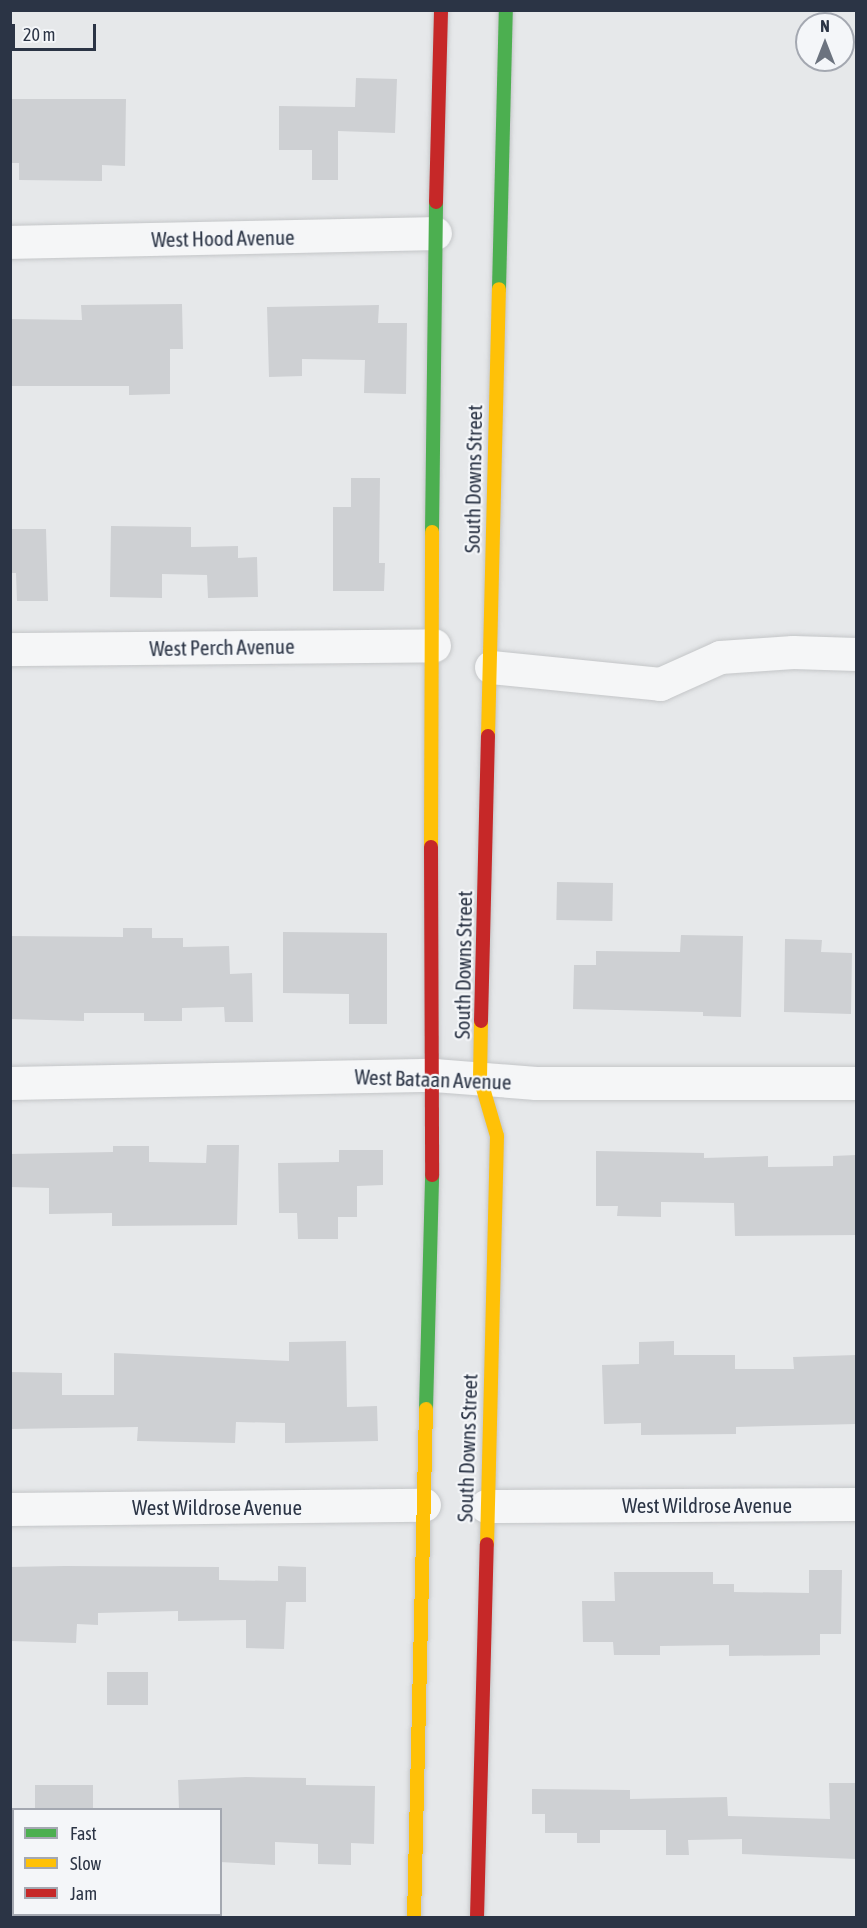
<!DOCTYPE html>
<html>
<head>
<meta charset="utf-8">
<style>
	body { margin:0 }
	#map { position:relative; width:867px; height:1928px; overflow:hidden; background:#e6e8ea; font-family:"Asap Condensed",sans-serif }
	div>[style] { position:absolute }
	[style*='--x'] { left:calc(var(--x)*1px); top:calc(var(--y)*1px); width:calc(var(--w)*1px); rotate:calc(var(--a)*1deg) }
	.building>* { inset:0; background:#ced0d3; transform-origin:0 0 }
	.roads { filter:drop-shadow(0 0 2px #c4c6c8) drop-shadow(0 0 2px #c4c6c8) }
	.street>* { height:33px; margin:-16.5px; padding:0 16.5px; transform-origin:16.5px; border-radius:16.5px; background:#f5f6f7 }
	.fast>* { height:14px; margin:-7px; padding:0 7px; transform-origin:7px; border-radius:7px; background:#4caf50 }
	.slow>* { height:14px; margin:-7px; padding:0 7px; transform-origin:7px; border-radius:7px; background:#ffc107 }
	.jam>* { height:14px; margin:-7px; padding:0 7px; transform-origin:7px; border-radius:7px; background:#c62828 }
	span { translate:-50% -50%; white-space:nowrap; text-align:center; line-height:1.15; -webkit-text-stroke:4.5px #f4f6f9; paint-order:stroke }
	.street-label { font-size:21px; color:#2b3445 }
	.frame { position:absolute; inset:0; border:12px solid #2b3445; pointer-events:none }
	.legend { position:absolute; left:12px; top:1808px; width:210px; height:108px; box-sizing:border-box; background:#f4f6f9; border:2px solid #a4a8b1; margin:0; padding:8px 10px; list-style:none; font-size:18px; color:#2b3445 }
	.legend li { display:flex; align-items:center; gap:12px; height:30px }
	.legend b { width:30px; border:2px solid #a4a8b1 }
	.north { position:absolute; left:795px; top:12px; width:60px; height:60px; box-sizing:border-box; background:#f4f6f9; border:2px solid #a4a8b1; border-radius:50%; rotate:0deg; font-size:16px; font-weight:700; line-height:24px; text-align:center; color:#2b3445 }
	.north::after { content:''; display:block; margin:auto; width:21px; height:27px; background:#6c737f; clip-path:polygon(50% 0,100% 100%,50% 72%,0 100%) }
	.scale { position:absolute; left:12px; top:24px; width:84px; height:27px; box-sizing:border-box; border:3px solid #2b3445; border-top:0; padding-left:8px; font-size:18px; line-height:21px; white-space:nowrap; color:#2b3445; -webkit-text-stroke:4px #f4f6f9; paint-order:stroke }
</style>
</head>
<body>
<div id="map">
	<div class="building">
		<i style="clip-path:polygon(356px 78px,397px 79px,395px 133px,338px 131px,338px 180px,312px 180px,312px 150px,279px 150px,279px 106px,355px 107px)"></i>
		<i style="clip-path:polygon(10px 99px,126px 99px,125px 166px,102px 165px,102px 181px,19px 180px,19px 163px,10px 163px)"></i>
		<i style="clip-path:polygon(182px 304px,183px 349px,170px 349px,170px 394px,129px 395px,129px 386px,12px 386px,10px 319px,82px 320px,81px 305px)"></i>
		<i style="clip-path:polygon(379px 305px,378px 323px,407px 323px,406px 394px,364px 393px,365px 360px,302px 359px,302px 376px,269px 377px,267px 307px)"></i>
		<i style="clip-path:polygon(351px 478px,380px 478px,379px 563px,385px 563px,384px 591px,333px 591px,333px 507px,351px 507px)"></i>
		<i style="clip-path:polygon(111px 526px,191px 527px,191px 547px,238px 546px,238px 558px,257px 557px,258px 597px,208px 598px,207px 575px,162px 574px,162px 598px,110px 597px)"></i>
		<i style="clip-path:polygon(10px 529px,46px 529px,48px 601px,17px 601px,16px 573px,10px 573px)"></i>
		<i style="left:557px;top:882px;width:56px;height:38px;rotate:1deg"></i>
		<i style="clip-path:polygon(123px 928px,152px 928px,152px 938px,183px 938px,183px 947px,229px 946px,230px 974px,252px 973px,253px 1022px,225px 1022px,224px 1007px,182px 1008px,182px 1021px,144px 1021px,144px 1013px,84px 1013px,84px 1021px,10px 1019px,10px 936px,123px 937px)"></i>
		<i style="clip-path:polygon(283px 932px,387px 933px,387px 1024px,349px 1024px,349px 994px,283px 993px)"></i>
		<i style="clip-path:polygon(681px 935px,743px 936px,741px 1017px,703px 1016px,703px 1012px,573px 1009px,574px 965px,596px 965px,596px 951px,680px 952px)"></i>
		<i style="clip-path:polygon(785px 939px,822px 940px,821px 952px,852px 953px,851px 1014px,784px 1012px)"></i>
		<i style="clip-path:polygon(207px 1145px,239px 1145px,237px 1225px,112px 1226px,112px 1213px,49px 1214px,49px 1188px,10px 1187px,10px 1154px,113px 1152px,113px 1146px,149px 1146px,149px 1162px,206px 1163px)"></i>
		<i style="clip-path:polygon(339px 1150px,383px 1150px,383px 1185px,357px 1186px,357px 1217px,338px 1217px,338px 1239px,298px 1239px,297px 1213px,279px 1213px,278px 1163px,339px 1162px)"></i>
		<i style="clip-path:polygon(596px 1151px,704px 1153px,704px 1158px,768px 1156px,768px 1167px,833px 1166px,833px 1156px,856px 1155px,856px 1235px,735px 1236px,734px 1203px,661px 1202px,661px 1217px,617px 1216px,618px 1206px,596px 1206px)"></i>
		<i style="clip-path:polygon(346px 1341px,347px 1407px,377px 1406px,378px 1441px,285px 1443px,285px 1423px,236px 1422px,235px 1443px,137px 1441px,138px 1427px,10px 1429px,10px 1372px,62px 1373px,62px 1395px,114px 1395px,114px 1353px,289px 1361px,289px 1342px)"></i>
		<i style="clip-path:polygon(674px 1341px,674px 1355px,735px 1355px,735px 1369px,794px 1369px,793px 1357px,856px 1355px,856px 1424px,736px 1427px,736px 1434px,641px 1435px,641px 1423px,604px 1424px,602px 1365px,639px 1364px,639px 1342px)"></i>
		<i style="clip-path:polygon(65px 1566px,219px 1567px,219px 1580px,278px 1581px,278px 1566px,306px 1567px,306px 1602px,286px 1602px,284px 1649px,246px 1648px,246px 1620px,178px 1621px,178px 1611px,98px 1613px,98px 1625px,77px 1624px,76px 1643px,10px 1641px,10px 1567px)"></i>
		<i style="clip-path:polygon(809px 1570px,842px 1570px,841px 1634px,820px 1634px,820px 1655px,729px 1656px,729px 1645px,660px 1646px,660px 1655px,614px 1655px,613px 1642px,583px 1642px,582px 1601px,615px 1601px,614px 1572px,713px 1572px,713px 1584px,734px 1584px,734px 1592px,809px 1593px)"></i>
		<i style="left:107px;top:1672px;width:41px;height:33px"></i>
		<i style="clip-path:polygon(246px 1777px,306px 1778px,306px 1785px,375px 1786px,374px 1844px,351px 1843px,351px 1865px,318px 1864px,318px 1844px,275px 1842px,275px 1865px,220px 1862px,220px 1809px,179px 1809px,178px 1780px)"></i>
		<i style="clip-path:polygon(829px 1783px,856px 1783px,856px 1859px,742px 1854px,742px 1839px,688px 1840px,689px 1855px,666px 1855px,666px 1830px,600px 1830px,600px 1843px,577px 1843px,577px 1833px,545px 1833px,545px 1814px,532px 1814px,532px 1789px,630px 1790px,630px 1799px,727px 1797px,728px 1816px,830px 1819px)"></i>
		<i style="left:35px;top:1785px;width:58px;height:24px"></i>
	</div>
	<div class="roads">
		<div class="street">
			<i style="--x:10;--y:242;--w:425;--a:-1.2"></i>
			<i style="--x:10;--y:649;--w:424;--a:-0.5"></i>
			<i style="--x:491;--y:667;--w:170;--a:5.7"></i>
			<i style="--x:660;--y:684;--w:66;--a:-24.2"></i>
			<i style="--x:720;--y:657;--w:73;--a:-3.9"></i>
			<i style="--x:793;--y:652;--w:63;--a:1.8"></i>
			<i style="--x:10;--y:1083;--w:424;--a:-1.1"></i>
			<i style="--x:434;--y:1075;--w:102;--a:4.5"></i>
			<i style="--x:536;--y:1083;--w:320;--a:0"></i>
			<i style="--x:486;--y:1506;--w:370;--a:-0.3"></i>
			<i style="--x:10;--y:1509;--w:414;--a:-0.6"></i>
		</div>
		<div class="fast">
			<i style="--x:499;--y:289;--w:279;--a:-88.6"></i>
			<i style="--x:432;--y:532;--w:330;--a:-89.3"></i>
			<i style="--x:426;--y:1409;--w:234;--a:-88.5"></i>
		</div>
		<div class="slow">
			<i style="--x:488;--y:736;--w:447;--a:-88.6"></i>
			<i style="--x:431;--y:847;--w:315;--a:-89.8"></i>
			<i style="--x:481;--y:1021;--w:57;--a:91"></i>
			<i style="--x:480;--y:1078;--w:60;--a:73.7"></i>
			<i style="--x:497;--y:1136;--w:408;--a:91.4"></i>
			<i style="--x:414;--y:1918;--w:509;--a:-88.65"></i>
		</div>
		<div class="jam">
			<i style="--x:436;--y:202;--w:192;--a:-88.5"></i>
			<i style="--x:431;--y:847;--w:328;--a:89.8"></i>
			<i style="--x:481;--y:1021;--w:285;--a:-88.6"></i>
			<i style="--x:477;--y:1918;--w:374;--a:-88.5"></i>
		</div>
	</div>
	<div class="street-label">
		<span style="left:223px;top:238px;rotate:-1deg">West Hood Avenue</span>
		<span style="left:473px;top:479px;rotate:-89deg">South Downs Street</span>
		<span style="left:222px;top:647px;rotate:-1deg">West Perch Avenue</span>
		<span style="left:463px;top:965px;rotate:-89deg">South Downs Street</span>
		<span style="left:433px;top:1079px;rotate:2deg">West Bataan Avenue</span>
		<span style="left:467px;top:1448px;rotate:-88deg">South Downs Street</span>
		<span style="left:707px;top:1505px">West Wildrose Avenue</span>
		<span style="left:217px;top:1507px">West Wildrose Avenue</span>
	</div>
	<div class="frame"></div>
	<ul class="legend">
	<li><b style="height:8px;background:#4caf50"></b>Fast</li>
	<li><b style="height:8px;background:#ffc107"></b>Slow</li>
	<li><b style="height:8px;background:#c62828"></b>Jam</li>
	</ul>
	<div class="north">N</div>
	<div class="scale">20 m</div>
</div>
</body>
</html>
